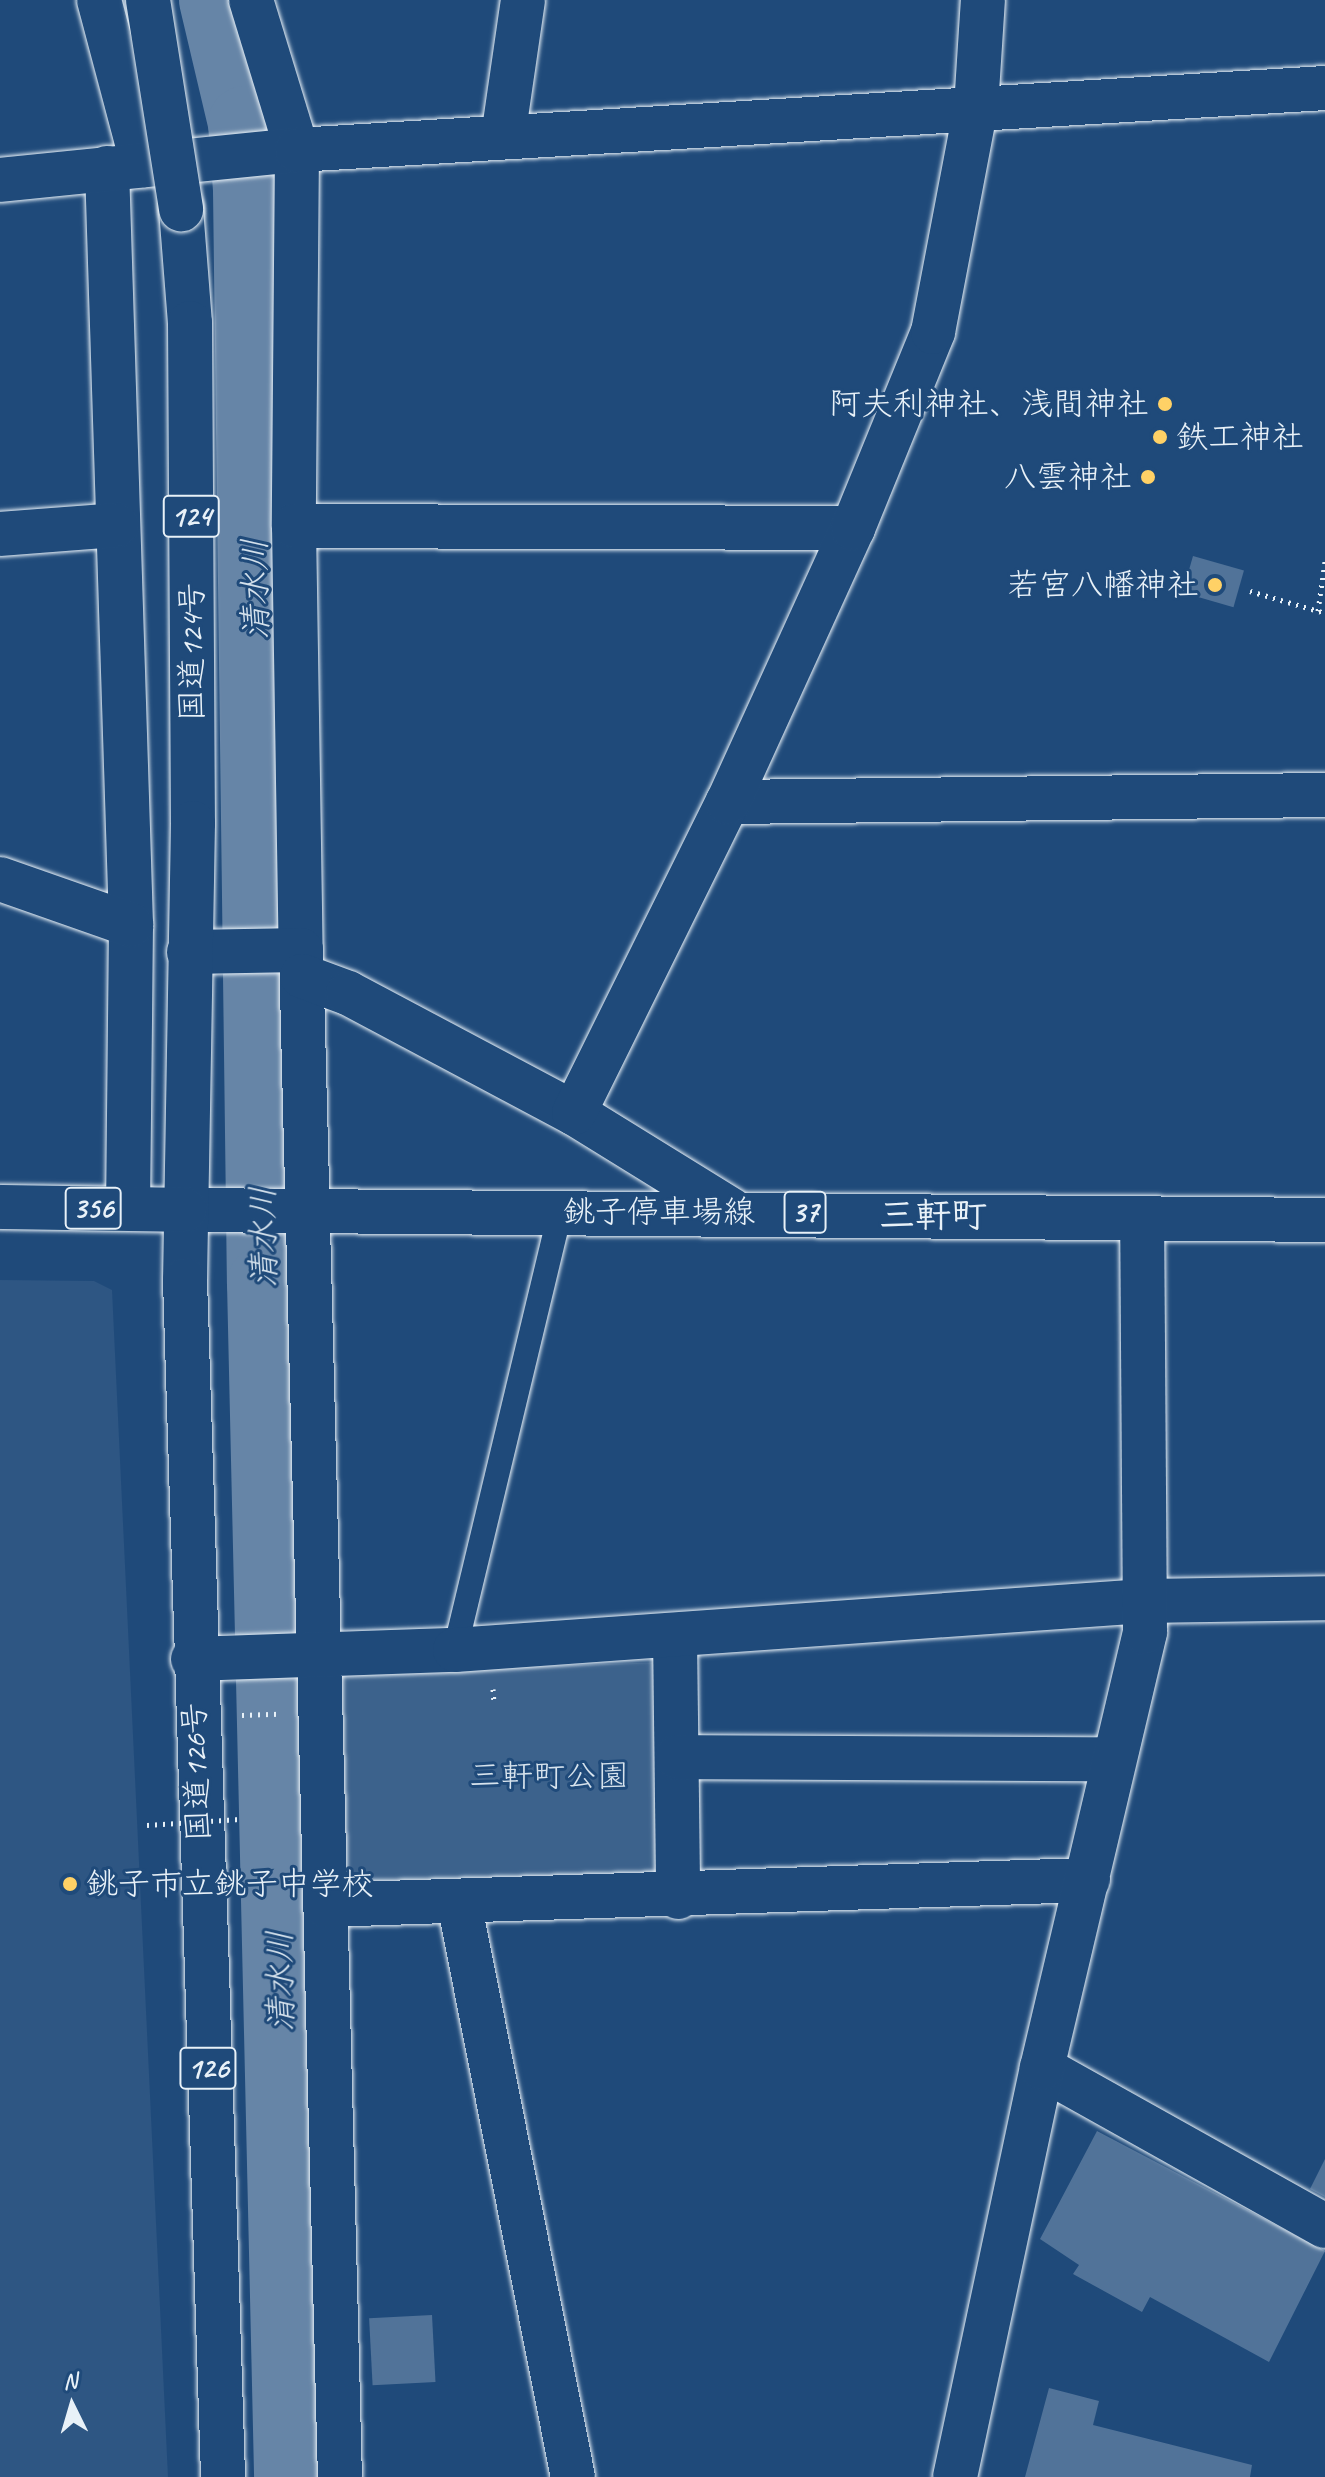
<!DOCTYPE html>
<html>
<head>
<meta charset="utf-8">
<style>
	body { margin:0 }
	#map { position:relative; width:1325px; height:2477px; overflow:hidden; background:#1f4a7a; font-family:Caveat,"Klee One",sans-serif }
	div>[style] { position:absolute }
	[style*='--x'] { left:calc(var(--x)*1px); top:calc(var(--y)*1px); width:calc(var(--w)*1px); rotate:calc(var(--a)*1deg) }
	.built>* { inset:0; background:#2e5683 }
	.green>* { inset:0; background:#3c628c; transform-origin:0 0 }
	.river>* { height:74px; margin:-37px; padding:0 37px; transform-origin:37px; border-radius:37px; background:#6685a7 }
	.building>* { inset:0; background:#517399; transform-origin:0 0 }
	.path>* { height:5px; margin-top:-2.5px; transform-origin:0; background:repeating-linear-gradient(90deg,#e8f1f8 0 2px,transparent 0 8px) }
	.roads { filter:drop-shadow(0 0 2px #e8f1f8) drop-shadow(0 0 2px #e8f1f8) }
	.service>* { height:24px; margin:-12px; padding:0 12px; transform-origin:12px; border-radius:12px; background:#1f4a7a }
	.minor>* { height:44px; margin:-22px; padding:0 22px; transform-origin:22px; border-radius:22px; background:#1f4a7a }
	.tertiary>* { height:44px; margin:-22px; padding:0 22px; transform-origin:22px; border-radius:22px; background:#1f4a7a }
	.primary>* { height:44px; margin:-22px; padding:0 22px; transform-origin:22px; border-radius:22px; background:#1f4a7a }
	.trunk>* { height:44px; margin:-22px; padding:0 22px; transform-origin:22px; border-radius:22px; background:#1f4a7a }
	.path-bridge>* { height:5px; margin-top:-2.5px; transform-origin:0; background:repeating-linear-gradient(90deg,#e8f1f8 0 2px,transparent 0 8px) }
	.bridges { filter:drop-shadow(0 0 2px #e8f1f8) drop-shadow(0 0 2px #e8f1f8) }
	.trunk-bridge>* { height:44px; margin:-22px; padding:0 22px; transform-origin:22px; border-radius:22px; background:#1f4a7a }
	.dots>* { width:22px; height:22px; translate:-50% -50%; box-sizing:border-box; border:4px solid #1f4a7a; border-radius:50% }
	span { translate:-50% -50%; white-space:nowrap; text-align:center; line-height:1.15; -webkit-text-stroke:6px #1f4a7a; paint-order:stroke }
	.shield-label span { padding:2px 6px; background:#1f4a7a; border:2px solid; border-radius:6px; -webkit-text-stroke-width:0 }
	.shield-label { font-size:30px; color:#e8f1f8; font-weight:700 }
	.poi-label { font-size:32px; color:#e8f1f8 }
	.right { translate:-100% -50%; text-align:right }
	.left { translate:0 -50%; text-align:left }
	.street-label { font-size:32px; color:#e8f1f8 }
	.park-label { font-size:32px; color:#d7e3ed }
	.water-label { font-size:34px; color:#d4e1ec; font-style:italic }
	.quarter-label { font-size:36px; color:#e8f1f8; font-weight:700 }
	.north { position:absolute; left:32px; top:2365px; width:80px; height:80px; -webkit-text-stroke:6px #1f4a7a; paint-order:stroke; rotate:355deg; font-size:22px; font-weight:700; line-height:32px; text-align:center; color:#e8f1f8 }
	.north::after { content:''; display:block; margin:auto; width:28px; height:36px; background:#e8f1f8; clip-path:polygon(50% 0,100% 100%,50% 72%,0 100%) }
</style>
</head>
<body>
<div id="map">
	<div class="built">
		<i style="clip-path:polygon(0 1280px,94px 1281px,112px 1290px,168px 2477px,0 2477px)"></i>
	</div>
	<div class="green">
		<i style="left:664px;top:1662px;width:222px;height:324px;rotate:88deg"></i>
	</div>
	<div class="river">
		<i style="--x:216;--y:0;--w:126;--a:76.7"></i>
		<i style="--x:245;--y:123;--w:67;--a:85.7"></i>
		<i style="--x:250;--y:190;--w:1093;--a:89.27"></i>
		<i style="--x:264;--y:1283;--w:1194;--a:88.7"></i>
	</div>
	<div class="building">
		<i style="left:1193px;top:556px;width:53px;height:38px;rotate:16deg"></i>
		<i style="clip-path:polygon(1097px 2131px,1325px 2251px,1269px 2362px,1150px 2297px,1142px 2312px,1073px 2274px,1079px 2265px,1040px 2239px)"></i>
		<i style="clip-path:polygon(1325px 2159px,1325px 2197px,1310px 2189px)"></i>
		<i style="left:432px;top:2315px;width:67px;height:63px;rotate:87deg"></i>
		<i style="clip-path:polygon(1049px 2388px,1099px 2401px,1093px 2425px,1252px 2465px,1250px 2477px,1025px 2477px)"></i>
	</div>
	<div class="path">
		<i style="--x:1250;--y:591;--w:78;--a:16.3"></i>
		<i style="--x:1318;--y:611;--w:50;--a:-82"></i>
		<i style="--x:493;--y:1689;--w:15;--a:86"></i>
		<i style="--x:242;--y:1715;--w:38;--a:-2"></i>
	</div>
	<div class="roads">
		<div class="service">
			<i style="--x:455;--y:1650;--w:449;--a:-76.5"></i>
		</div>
		<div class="minor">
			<i style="--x:99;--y:0;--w:171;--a:75.1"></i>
			<i style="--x:251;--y:0;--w:157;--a:73"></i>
			<i style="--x:297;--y:150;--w:376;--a:90.5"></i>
			<i style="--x:294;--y:526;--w:424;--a:89.1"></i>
			<i style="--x:301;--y:950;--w:1527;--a:88.54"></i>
			<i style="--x:503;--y:137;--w:138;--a:-81.7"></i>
			<i style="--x:107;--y:168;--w:757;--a:88.18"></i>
			<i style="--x:131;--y:925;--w:283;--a:90.6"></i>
			<i style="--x:294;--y:526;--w:559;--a:0.2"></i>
			<i style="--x:0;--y:534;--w:117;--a:-4.4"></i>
			<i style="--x:728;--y:802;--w:597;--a:-0.67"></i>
			<i style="--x:0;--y:879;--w:139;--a:19.3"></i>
			<i style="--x:189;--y:952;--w:112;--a:-1"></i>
			<i style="--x:302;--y:976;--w:49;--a:20.3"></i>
			<i style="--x:348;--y:993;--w:256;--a:28"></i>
			<i style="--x:574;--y:1113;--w:185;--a:31.7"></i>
			<i style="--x:574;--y:1113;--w:347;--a:-63.7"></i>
			<i style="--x:728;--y:802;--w:301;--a:-65.5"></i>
			<i style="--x:853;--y:528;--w:212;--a:-67.8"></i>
			<i style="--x:933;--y:332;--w:229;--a:-79.2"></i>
			<i style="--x:976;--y:107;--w:107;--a:-86.3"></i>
			<i style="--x:675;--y:1636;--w:261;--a:89.3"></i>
			<i style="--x:193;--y:1659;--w:262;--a:-2"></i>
			<i style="--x:455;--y:1650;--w:691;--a:-4.07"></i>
			<i style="--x:1144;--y:1601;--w:181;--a:-0.9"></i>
			<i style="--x:677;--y:1757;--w:437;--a:0.3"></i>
			<i style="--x:459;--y:1902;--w:586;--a:78.79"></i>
			<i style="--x:325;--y:1905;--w:763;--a:-1.88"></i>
			<i style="--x:1042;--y:2068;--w:324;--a:29.2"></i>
		</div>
		<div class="tertiary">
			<i style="--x:0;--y:180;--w:299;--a:-5.8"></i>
			<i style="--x:297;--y:150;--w:1030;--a:-3.45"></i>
			<i style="--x:955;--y:2477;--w:418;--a:-78"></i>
			<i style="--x:1042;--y:2068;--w:448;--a:-76.7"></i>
			<i style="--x:1145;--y:1632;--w:411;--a:-90.4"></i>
		</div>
		<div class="primary">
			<i style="--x:185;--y:1210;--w:1140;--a:0.5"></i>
		</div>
		<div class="trunk">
			<i style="--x:181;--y:209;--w:114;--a:85.5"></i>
			<i style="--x:190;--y:323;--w:500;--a:89.66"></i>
			<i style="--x:193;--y:823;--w:457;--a:91"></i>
			<i style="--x:185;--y:1280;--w:1198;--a:88.18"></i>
			<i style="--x:0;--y:1207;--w:185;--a:0.9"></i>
		</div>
	</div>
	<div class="path-bridge">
		<i style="--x:147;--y:1825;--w:93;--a:-3.7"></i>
	</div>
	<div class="bridges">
		<div class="trunk-bridge">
			<i style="--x:148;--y:0;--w:212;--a:81"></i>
		</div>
	</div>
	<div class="dots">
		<i style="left:1165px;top:404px;background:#ffd166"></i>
		<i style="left:1160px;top:437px;background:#ffd166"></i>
		<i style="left:1148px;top:477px;background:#ffd166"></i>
		<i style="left:1215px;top:585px;background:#ffd166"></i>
		<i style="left:70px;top:1884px;background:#ffd166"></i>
	</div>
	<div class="shield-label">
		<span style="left:191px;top:516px">124</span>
		<span style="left:93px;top:1208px">356</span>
		<span style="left:805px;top:1212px">37</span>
		<span style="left:208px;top:2068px">126</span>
	</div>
	<div class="poi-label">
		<span class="right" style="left:1149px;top:404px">阿夫利神社、浅間神社</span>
		<span class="left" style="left:1176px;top:437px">鉄工神社</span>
		<span class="right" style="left:1132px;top:477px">八雲神社</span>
		<span class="right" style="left:1199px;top:585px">若宮八幡神社</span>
		<span class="left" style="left:86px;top:1884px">銚子市立銚子中学校</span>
	</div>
	<div class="street-label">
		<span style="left:192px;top:652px;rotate:-90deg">国道124号</span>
		<span style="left:659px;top:1212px">銚子停車場線</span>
		<span style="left:197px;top:1772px;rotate:-92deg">国道126号</span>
	</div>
	<div class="park-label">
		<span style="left:549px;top:1776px">三軒町公園</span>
	</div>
	<div class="water-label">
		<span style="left:255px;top:589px;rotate:-91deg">清水川</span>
		<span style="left:263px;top:1237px;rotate:-91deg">清水川</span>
		<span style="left:280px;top:1981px;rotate:-91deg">清水川</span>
	</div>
	<div class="quarter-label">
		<span style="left:933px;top:1216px">三軒町</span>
	</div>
	<div class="north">N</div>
</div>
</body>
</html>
